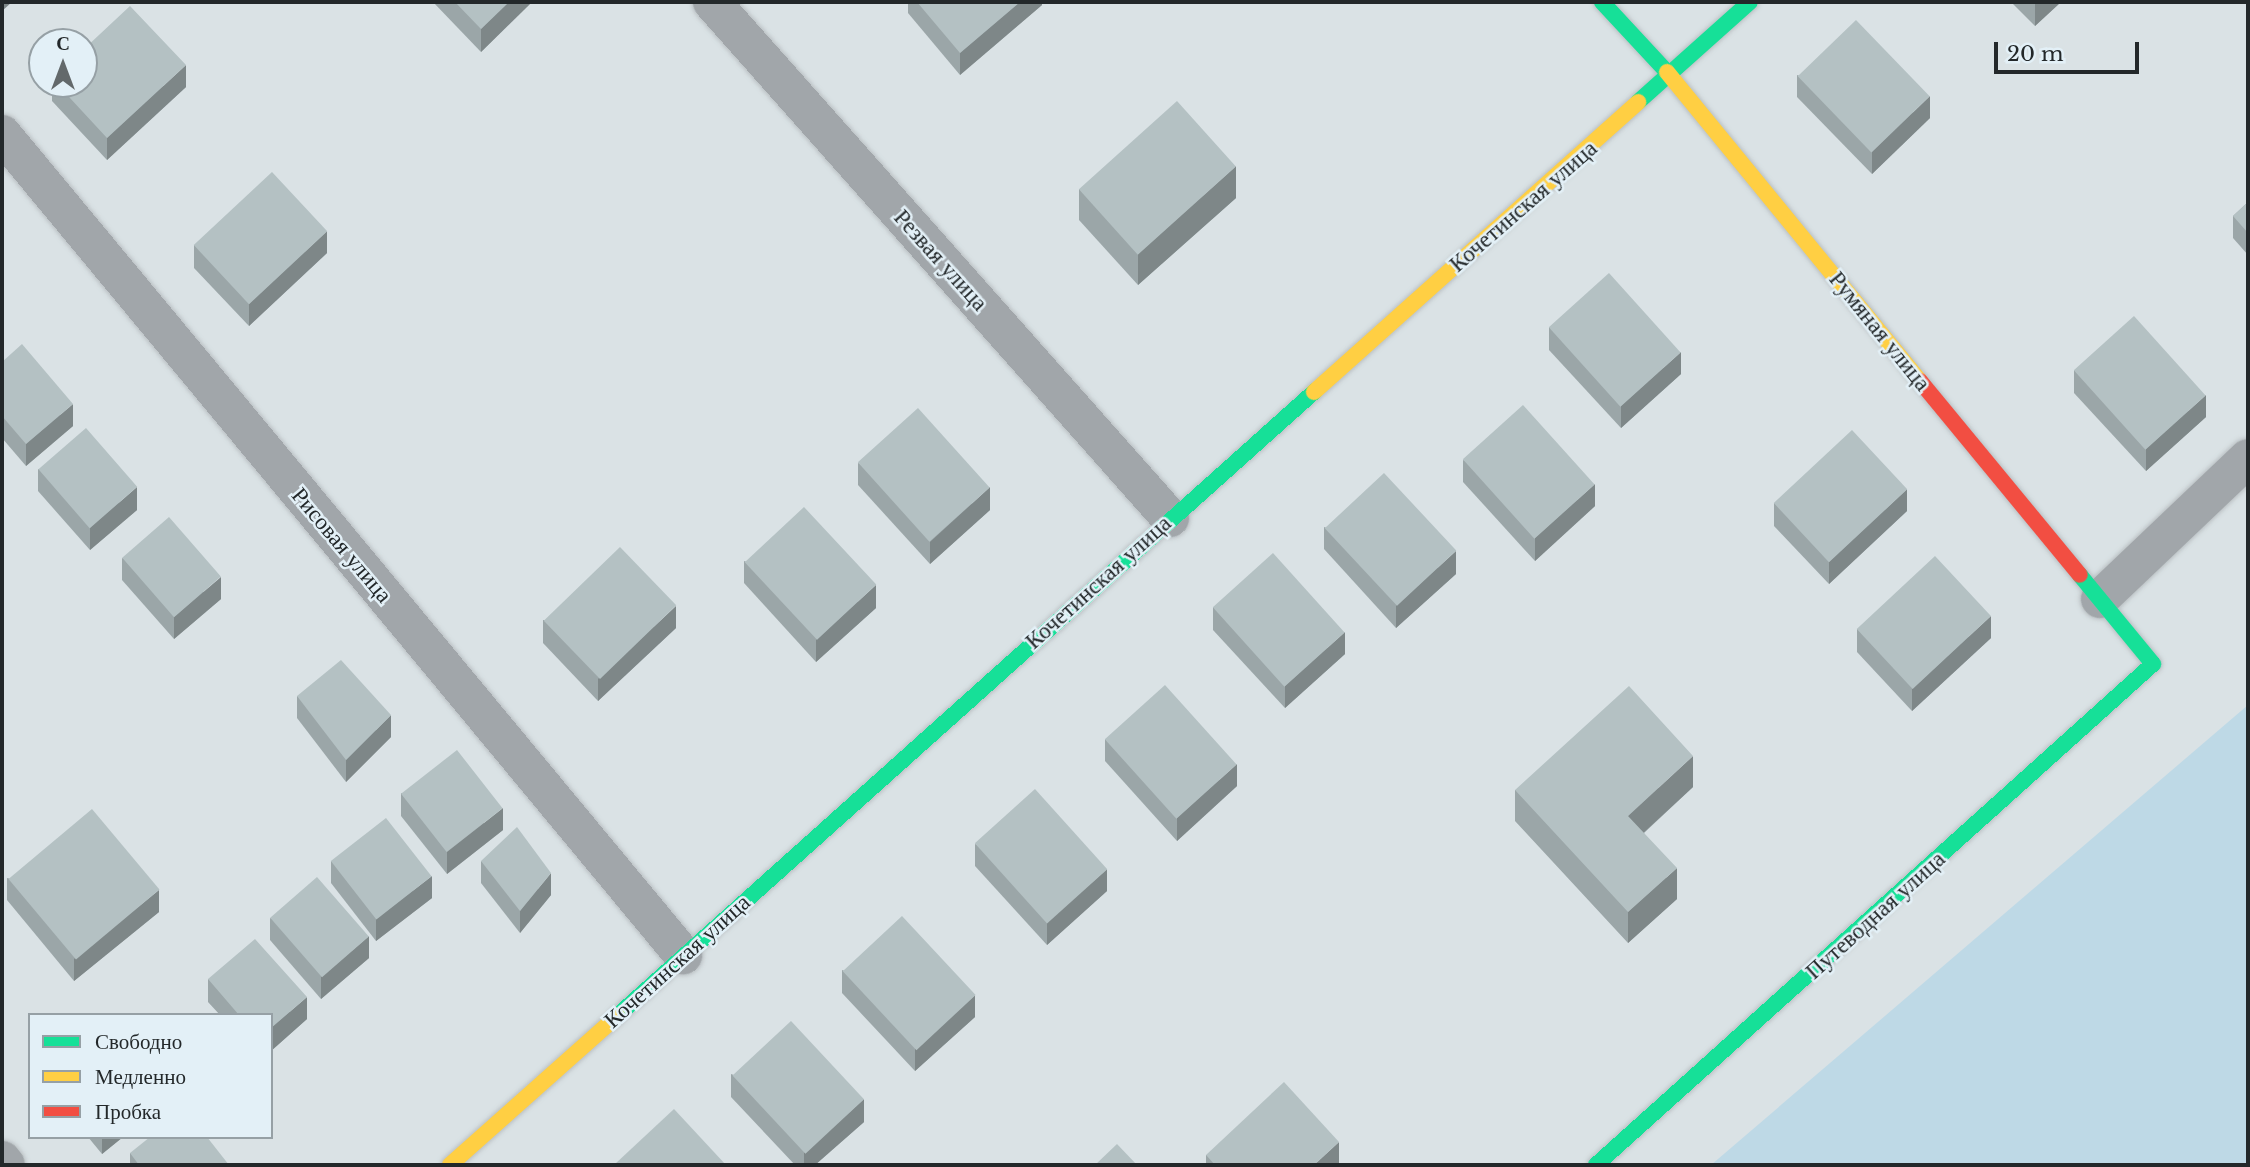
<!DOCTYPE html>
<html>
<head>
<meta charset="utf-8">
<style>
	body { margin:0 }
	#map { position:relative; width:2250px; height:1167px; overflow:hidden; background:#dae2e5; font-family:"Libre Baskerville",serif }
	div>[style] { position:absolute }
	[style*='--x'] { left:calc(var(--x)*1px); top:calc(var(--y)*1px); width:calc(var(--w)*1px); rotate:calc(var(--a)*1deg) }
	.green>* { inset:0; background:#bed9e6 }
	.roads { filter:drop-shadow(0 0 2px #bac0c3) drop-shadow(0 0 2px #bac0c3) }
	.street>* { height:38px; margin:-19px; padding:0 19px; transform-origin:19px; border-radius:19px; background:#a1a6aa }
	.fast>* { height:16px; margin:-8px; padding:0 8px; transform-origin:8px; border-radius:8px; background:#16e098 }
	.slow>* { height:16px; margin:-8px; padding:0 8px; transform-origin:8px; border-radius:8px; background:#ffcf43 }
	.jam>* { height:16px; margin:-8px; padding:0 8px; transform-origin:8px; border-radius:8px; background:#f24e42 }
	.wall>* { inset:0; background:#9ba6a8 }
	.shaded-wall>* { inset:0; background:#7e8788 }
	.building>* { inset:0; background:#b4c1c3; transform-origin:0 0 }
	span { translate:-50% -50%; white-space:nowrap; text-align:center; line-height:1.15; -webkit-text-stroke:5px #e3f0f7; paint-order:stroke }
	.street-label { font-size:23px; color:#23282a }
	.frame { position:absolute; inset:0; border:4px solid #23282a; pointer-events:none }
	.legend { position:absolute; left:28px; top:1013px; width:245px; height:126px; box-sizing:border-box; background:#e3f0f7; border:2px solid #96a0a5; margin:0; padding:9px 12px; list-style:none; font-size:21px; color:#23282a }
	.legend li { display:flex; align-items:center; gap:14px; height:35px }
	.legend b { width:35px; border:2px solid #96a0a5 }
	.north { position:absolute; left:28px; top:28px; width:70px; height:70px; box-sizing:border-box; background:#e3f0f7; border:2px solid #96a0a5; border-radius:50%; rotate:0deg; font-size:19px; font-weight:700; line-height:28px; text-align:center; color:#23282a }
	.north::after { content:''; display:block; margin:auto; width:24px; height:32px; background:#63696b; clip-path:polygon(50% 0,100% 100%,50% 72%,0 100%) }
	.scale { position:absolute; left:1994px; top:42px; width:145px; height:32px; box-sizing:border-box; border:4px solid #23282a; border-top:0; padding-left:9px; font-size:21px; line-height:24px; white-space:nowrap; color:#23282a; -webkit-text-stroke:5px #e3f0f7; paint-order:stroke }
</style>
</head>
<body>
<div id="map">
	<div class="green">
		<i style="clip-path:polygon(2248px 705px,2248px 1165px,1711px 1165px)"></i>
	</div>
	<div class="roads">
		<div class="street">
			<i style="--x:712;--y:2;--w:690;--a:48.41"></i>
			<i style="--x:2;--y:134;--w:1067;--a:50.33"></i>
			<i style="--x:2100;--y:599;--w:204;--a:-43.6"></i>
			<i style="--x:2;--y:1160;--w:6;--a:51"></i>
		</div>
		<div class="fast">
			<i style="--x:1602;--y:2;--w:96;--a:47.1"></i>
			<i style="--x:1638;--y:102;--w:150;--a:-41.8"></i>
			<i style="--x:617;--y:1016;--w:936;--a:-41.84"></i>
			<i style="--x:1596;--y:1165;--w:749;--a:-41.97"></i>
			<i style="--x:2153;--y:664;--w:115;--a:-129.4"></i>
		</div>
		<div class="slow">
			<i style="--x:1667;--y:72;--w:399;--a:50.7"></i>
			<i style="--x:1314;--y:392;--w:435;--a:-41.8"></i>
			<i style="--x:450;--y:1165;--w:224;--a:-41.7"></i>
		</div>
		<div class="jam">
			<i style="--x:1920;--y:381;--w:251;--a:50.5"></i>
		</div>
	</div>
	<div class="wall">
		<i style="clip-path:polygon(433px 2px,532px 2px,481px 52px)"></i>
		<i style="clip-path:polygon(908px 2px,1042px 2px,1042px 5px,960px 75px,908px 13px)"></i>
		<i style="clip-path:polygon(2011px 2px,2061px 2px,2035px 26px)"></i>
		<i style="clip-path:polygon(1797px 75px,1930px 118px,1872px 174px,1797px 97px)"></i>
		<i style="clip-path:polygon(52px 84px,84px 84px,186px 87px,107px 160px,52px 101px)"></i>
		<i style="clip-path:polygon(1079px 189px,1236px 198px,1138px 285px,1079px 220px)"></i>
		<i style="clip-path:polygon(2248px 202px,2248px 255px,2233px 238px,2233px 216px)"></i>
		<i style="clip-path:polygon(194px 245px,327px 253px,249px 326px,194px 268px)"></i>
		<i style="clip-path:polygon(1549px 327px,1681px 374px,1621px 428px,1549px 350px)"></i>
		<i style="clip-path:polygon(2px 362px,73px 426px,26px 466px,2px 438px)"></i>
		<i style="clip-path:polygon(2074px 370px,2206px 417px,2146px 471px,2074px 393px)"></i>
		<i style="clip-path:polygon(1463px 460px,1595px 506px,1535px 561px,1463px 482px)"></i>
		<i style="clip-path:polygon(858px 463px,990px 510px,930px 564px,858px 485px)"></i>
		<i style="clip-path:polygon(38px 469px,137px 510px,90px 550px,38px 491px)"></i>
		<i style="clip-path:polygon(1774px 503px,1907px 511px,1829px 584px,1774px 526px)"></i>
		<i style="clip-path:polygon(1324px 527px,1456px 574px,1396px 628px,1324px 549px)"></i>
		<i style="clip-path:polygon(122px 558px,221px 599px,174px 639px,122px 580px)"></i>
		<i style="clip-path:polygon(744px 561px,876px 608px,816px 662px,744px 583px)"></i>
		<i style="clip-path:polygon(1213px 607px,1345px 654px,1285px 708px,1213px 630px)"></i>
		<i style="clip-path:polygon(543px 620px,676px 628px,598px 701px,543px 643px)"></i>
		<i style="clip-path:polygon(1857px 629px,1991px 638px,1912px 711px,1857px 652px)"></i>
		<i style="clip-path:polygon(297px 696px,391px 737px,346px 782px,297px 718px)"></i>
		<i style="clip-path:polygon(1105px 739px,1237px 786px,1177px 841px,1105px 761px)"></i>
		<i style="clip-path:polygon(1693px 787px,1644px 833px,1677px 899px,1628px 943px,1515px 821px,1515px 790px)"></i>
		<i style="clip-path:polygon(401px 793px,503px 830px,447px 874px,401px 816px)"></i>
		<i style="clip-path:polygon(975px 844px,1107px 891px,1047px 945px,975px 866px)"></i>
		<i style="clip-path:polygon(331px 861px,432px 898px,376px 941px,331px 883px)"></i>
		<i style="clip-path:polygon(481px 861px,551px 895px,520px 933px,481px 883px)"></i>
		<i style="clip-path:polygon(7px 878px,159px 912px,74px 981px,7px 900px)"></i>
		<i style="clip-path:polygon(270px 918px,369px 958px,321px 999px,270px 940px)"></i>
		<i style="clip-path:polygon(842px 970px,975px 1017px,915px 1071px,842px 993px)"></i>
		<i style="clip-path:polygon(208px 979px,307px 1019px,271px 1051px,271px 1015px,220px 1015px,208px 1002px)"></i>
		<i style="clip-path:polygon(731px 1074px,864px 1122px,815px 1165px,795px 1165px,731px 1097px)"></i>
		<i style="clip-path:polygon(88px 1137px,123px 1137px,102px 1154px)"></i>
		<i style="clip-path:polygon(130px 1153px,229px 1165px,130px 1165px)"></i>
		<i style="clip-path:polygon(1206px 1155px,1339px 1164px,1338px 1165px,1206px 1165px)"></i>
	</div>
	<div class="shaded-wall">
		<i style="clip-path:polygon(2px 2px,12px 2px,2px 11px)"></i>
		<i style="clip-path:polygon(509px 2px,532px 2px,481px 52px,481px 29px)"></i>
		<i style="clip-path:polygon(1020px 2px,1042px 2px,1042px 5px,960px 75px,960px 53px)"></i>
		<i style="clip-path:polygon(2037px 2px,2061px 2px,2035px 26px,2035px 4px)"></i>
		<i style="clip-path:polygon(186px 65px,186px 87px,107px 160px,107px 138px)"></i>
		<i style="clip-path:polygon(1930px 96px,1930px 118px,1872px 174px,1872px 152px)"></i>
		<i style="clip-path:polygon(1236px 166px,1236px 198px,1138px 285px,1138px 254px)"></i>
		<i style="clip-path:polygon(327px 231px,327px 253px,249px 326px,249px 304px)"></i>
		<i style="clip-path:polygon(1681px 352px,1681px 374px,1621px 428px,1621px 406px)"></i>
		<i style="clip-path:polygon(2206px 395px,2206px 417px,2146px 471px,2146px 449px)"></i>
		<i style="clip-path:polygon(73px 404px,73px 426px,26px 466px,26px 444px)"></i>
		<i style="clip-path:polygon(1595px 484px,1595px 506px,1535px 561px,1535px 538px)"></i>
		<i style="clip-path:polygon(137px 487px,137px 510px,90px 550px,90px 528px)"></i>
		<i style="clip-path:polygon(990px 487px,990px 510px,930px 564px,930px 542px)"></i>
		<i style="clip-path:polygon(1907px 489px,1907px 511px,1829px 584px,1829px 562px)"></i>
		<i style="clip-path:polygon(1456px 551px,1456px 574px,1396px 628px,1396px 606px)"></i>
		<i style="clip-path:polygon(221px 577px,221px 599px,174px 639px,174px 617px)"></i>
		<i style="clip-path:polygon(876px 585px,876px 608px,816px 662px,816px 640px)"></i>
		<i style="clip-path:polygon(676px 606px,676px 628px,598px 701px,598px 679px)"></i>
		<i style="clip-path:polygon(1991px 616px,1991px 638px,1912px 711px,1912px 689px)"></i>
		<i style="clip-path:polygon(1345px 632px,1345px 654px,1285px 708px,1285px 686px)"></i>
		<i style="clip-path:polygon(391px 715px,391px 737px,346px 782px,346px 760px)"></i>
		<i style="clip-path:polygon(1693px 756px,1693px 787px,1628px 847px,1628px 816px)"></i>
		<i style="clip-path:polygon(1237px 764px,1237px 786px,1177px 841px,1177px 818px)"></i>
		<i style="clip-path:polygon(503px 808px,503px 830px,447px 874px,447px 852px)"></i>
		<i style="clip-path:polygon(1677px 868px,1677px 899px,1628px 943px,1628px 912px)"></i>
		<i style="clip-path:polygon(1107px 869px,1107px 891px,1047px 945px,1047px 922px)"></i>
		<i style="clip-path:polygon(551px 873px,551px 895px,520px 933px,520px 911px)"></i>
		<i style="clip-path:polygon(432px 876px,432px 898px,376px 941px,376px 919px)"></i>
		<i style="clip-path:polygon(159px 890px,159px 912px,74px 981px,74px 959px)"></i>
		<i style="clip-path:polygon(369px 936px,369px 958px,321px 999px,321px 977px)"></i>
		<i style="clip-path:polygon(975px 995px,975px 1017px,915px 1071px,915px 1049px)"></i>
		<i style="clip-path:polygon(307px 997px,307px 1019px,271px 1051px,271px 1028px)"></i>
		<i style="clip-path:polygon(864px 1099px,864px 1122px,815px 1165px,804px 1165px,804px 1153px)"></i>
		<i style="clip-path:polygon(102px 1137px,123px 1137px,102px 1154px)"></i>
		<i style="clip-path:polygon(1339px 1142px,1339px 1164px,1338px 1165px,1314px 1165px)"></i>
	</div>
	<div class="building">
		<i style="clip-path:polygon(455px 2px,509px 2px,481px 29px)"></i>
		<i style="clip-path:polygon(917px 2px,1020px 2px,960px 53px)"></i>
		<i style="clip-path:polygon(130px 6px,186px 65px,107px 138px,57px 84px,84px 84px,84px 49px)"></i>
		<i style="left:1856px;top:20px;width:106px;height:81px;rotate:46deg"></i>
		<i style="left:1177px;top:101px;width:88px;height:132px;rotate:48deg"></i>
		<i style="left:272px;top:172px;width:81px;height:107px;rotate:47deg"></i>
		<i style="clip-path:polygon(2248px 202px,2248px 233px,2233px 216px)"></i>
		<i style="left:1609px;top:273px;width:107px;height:81px;rotate:48deg"></i>
		<i style="left:2134px;top:316px;width:107px;height:81px;rotate:48deg"></i>
		<i style="clip-path:polygon(22px 344px,73px 404px,26px 444px,2px 416px,2px 362px)"></i>
		<i style="left:1523px;top:405px;width:107px;height:81px;rotate:48deg"></i>
		<i style="left:918px;top:408px;width:107px;height:81px;rotate:48deg"></i>
		<i style="left:86px;top:428px;width:78px;height:63px;rotate:49deg"></i>
		<i style="left:1852px;top:430px;width:81px;height:107px;rotate:47deg"></i>
		<i style="left:1384px;top:473px;width:106px;height:81px;rotate:47deg"></i>
		<i style="left:804px;top:507px;width:106px;height:81px;rotate:47deg"></i>
		<i style="left:169px;top:517px;width:79px;height:62px;rotate:49deg"></i>
		<i style="left:620px;top:547px;width:81px;height:106px;rotate:46deg"></i>
		<i style="left:1273px;top:553px;width:107px;height:81px;rotate:48deg"></i>
		<i style="left:1935px;top:556px;width:82px;height:107px;rotate:47deg"></i>
		<i style="clip-path:polygon(341px 660px,391px 715px,346px 760px,297px 696px)"></i>
		<i style="left:1165px;top:685px;width:107px;height:81px;rotate:48deg"></i>
		<i style="clip-path:polygon(1629px 686px,1693px 756px,1628px 816px,1677px 868px,1628px 912px,1515px 790px)"></i>
		<i style="left:457px;top:750px;width:74px;height:71px;rotate:52deg"></i>
		<i style="left:1035px;top:789px;width:108px;height:81px;rotate:48deg"></i>
		<i style="left:92px;top:809px;width:105px;height:109px;rotate:50deg"></i>
		<i style="left:386px;top:818px;width:74px;height:70px;rotate:52deg"></i>
		<i style="clip-path:polygon(517px 827px,551px 873px,520px 911px,481px 861px)"></i>
		<i style="left:317px;top:877px;width:79px;height:62px;rotate:49deg"></i>
		<i style="left:902px;top:916px;width:108px;height:81px;rotate:47deg"></i>
		<i style="clip-path:polygon(255px 939px,307px 997px,271px 1028px,271px 1015px,239px 1015px,208px 979px)"></i>
		<i style="left:791px;top:1021px;width:107px;height:80px;rotate:47deg"></i>
		<i style="clip-path:polygon(1284px 1082px,1339px 1142px,1314px 1165px,1215px 1165px,1206px 1155px)"></i>
		<i style="clip-path:polygon(674px 1109px,726px 1165px,616px 1165px,615px 1164px)"></i>
		<i style="clip-path:polygon(150px 1137px,207px 1137px,229px 1165px,139px 1165px,130px 1153px)"></i>
		<i style="clip-path:polygon(1117px 1144px,1137px 1165px,1095px 1165px)"></i>
	</div>
	<div class="street-label">
		<span style="left:1523px;top:206px;rotate:-41deg">Кочетинская улица</span>
		<span style="left:941px;top:260px;rotate:48deg">Резвая улица</span>
		<span style="left:1880px;top:331px;rotate:51deg">Румяная улица</span>
		<span style="left:342px;top:545px;rotate:50deg">Рисовая улица</span>
		<span style="left:1098px;top:582px;rotate:-42deg">Кочетинская улица</span>
		<span style="left:1875px;top:915px;rotate:-42deg">Путеводная улица</span>
		<span style="left:677px;top:961px;rotate:-42deg">Кочетинская улица</span>
	</div>
	<div class="frame"></div>
	<ul class="legend">
	<li><b style="height:9px;background:#16e098"></b>Свободно</li>
	<li><b style="height:9px;background:#ffcf43"></b>Медленно</li>
	<li><b style="height:9px;background:#f24e42"></b>Пробка</li>
	</ul>
	<div class="north">С</div>
	<div class="scale">20 m</div>
</div>
</body>
</html>
